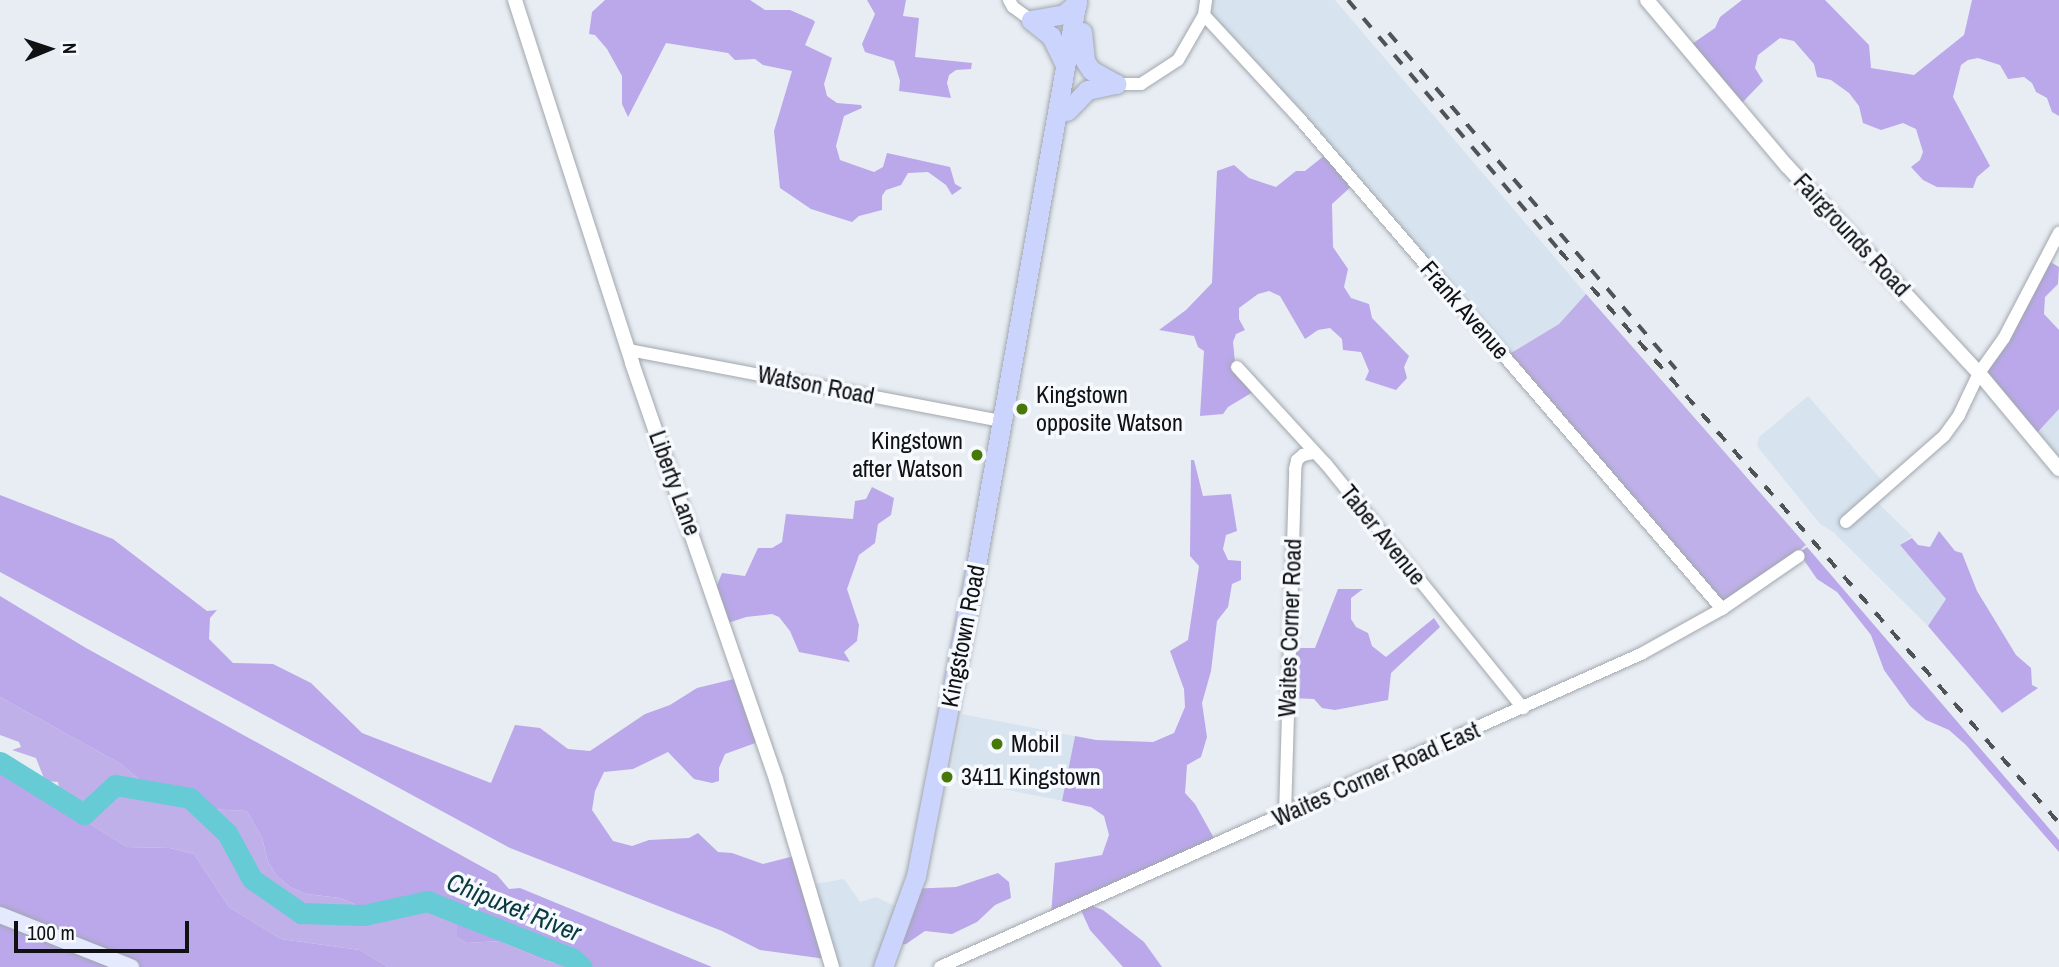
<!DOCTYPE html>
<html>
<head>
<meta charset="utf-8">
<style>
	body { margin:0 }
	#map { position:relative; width:2059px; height:967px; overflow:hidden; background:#e7edf3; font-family:"Archivo Narrow",sans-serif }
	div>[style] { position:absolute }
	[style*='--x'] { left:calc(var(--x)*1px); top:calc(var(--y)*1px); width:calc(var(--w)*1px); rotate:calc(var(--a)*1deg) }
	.built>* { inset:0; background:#d7e3ef; transform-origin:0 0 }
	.green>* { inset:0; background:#bfb0e9 }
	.forest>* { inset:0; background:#baa8ea }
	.river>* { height:21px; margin:-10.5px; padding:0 10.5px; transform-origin:10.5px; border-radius:10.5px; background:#66cbd4 }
	.roads { filter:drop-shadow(0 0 2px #a2a7ad) drop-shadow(0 0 2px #a2a7ad) }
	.minor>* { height:12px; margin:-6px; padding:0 6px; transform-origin:6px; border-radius:6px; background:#fff }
	.tertiary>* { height:14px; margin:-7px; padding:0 7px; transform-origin:7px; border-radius:7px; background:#fff }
	.secondary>* { height:16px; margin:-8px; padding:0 8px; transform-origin:8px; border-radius:8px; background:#e5e9fe }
	.primary>* { height:19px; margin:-9.5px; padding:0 9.5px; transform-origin:9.5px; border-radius:9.5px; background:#cad4fd }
	.rail>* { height:3.5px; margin-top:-1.75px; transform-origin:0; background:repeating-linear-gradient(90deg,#505356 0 12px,transparent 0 24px) }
	.dots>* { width:19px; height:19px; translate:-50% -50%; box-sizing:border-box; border:4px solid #f6fafe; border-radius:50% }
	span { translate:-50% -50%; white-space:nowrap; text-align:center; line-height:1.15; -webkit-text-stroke:7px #f6fafe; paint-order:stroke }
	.street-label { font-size:24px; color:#0f1113 }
	.poi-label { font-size:24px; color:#0f1113 }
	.left { translate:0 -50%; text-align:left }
	.right { translate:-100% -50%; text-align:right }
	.water-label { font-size:26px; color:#083a3e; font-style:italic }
	.north { position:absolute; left:14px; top:14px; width:70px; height:70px; -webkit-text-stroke:5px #f6fafe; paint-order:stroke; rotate:88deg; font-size:19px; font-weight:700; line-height:28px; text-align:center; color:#0f1113 }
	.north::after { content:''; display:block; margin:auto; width:24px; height:32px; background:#0f1113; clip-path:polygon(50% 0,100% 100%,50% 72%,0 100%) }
	.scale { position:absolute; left:14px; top:921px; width:175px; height:32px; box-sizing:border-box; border:4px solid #0f1113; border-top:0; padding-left:9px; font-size:21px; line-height:24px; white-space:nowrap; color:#0f1113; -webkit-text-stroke:5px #f6fafe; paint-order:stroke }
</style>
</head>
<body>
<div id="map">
	<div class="built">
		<i style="clip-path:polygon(1204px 0,1335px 0,1586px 294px,1559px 324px,1506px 356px,1361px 189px,1199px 17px)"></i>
		<i style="clip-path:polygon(1808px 396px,1885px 484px,1874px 499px,1912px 536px,1900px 545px,1946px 599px,1928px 626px,1833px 532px,1820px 524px,1757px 446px,1759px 437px)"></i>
		<i style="clip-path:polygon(2059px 409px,2059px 466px,2034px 436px)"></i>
		<i style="left:962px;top:714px;width:115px;height:66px;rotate:11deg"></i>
		<i style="clip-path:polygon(844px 879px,860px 902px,876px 897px,901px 909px,876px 967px,828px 967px,804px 886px)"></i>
	</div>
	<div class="green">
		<i style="clip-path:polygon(1586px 294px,1806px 545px,1727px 606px,1506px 356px,1559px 324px)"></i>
		<i style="clip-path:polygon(0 697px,121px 764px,142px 782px,179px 792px,207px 809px,247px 811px,262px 838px,268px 862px,277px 876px,290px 887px,306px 894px,340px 898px,368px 910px,448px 898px,457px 907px,457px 938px,467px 943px,500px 941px,543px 960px,574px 967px,388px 967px,360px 950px,281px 939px,229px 907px,194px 854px,170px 848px,127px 847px,85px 821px,73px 817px,65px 808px,67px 800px,60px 797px,58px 782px,45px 781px,36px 758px,12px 750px,21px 747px,19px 742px,0 735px)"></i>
	</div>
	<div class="forest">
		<i style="clip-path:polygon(605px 0,750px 0,765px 10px,790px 10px,813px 20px,815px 22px,805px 45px,832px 58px,824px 84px,827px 96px,837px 103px,861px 105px,862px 108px,844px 116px,836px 146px,840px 160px,874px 172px,883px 167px,887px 153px,950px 167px,955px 184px,962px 188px,952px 195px,946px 185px,928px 172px,908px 173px,901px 185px,886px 190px,882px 196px,882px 210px,859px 216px,852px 222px,811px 209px,780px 188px,774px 131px,792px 71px,763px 65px,755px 59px,735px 60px,728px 53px,666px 43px,628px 117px,622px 104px,622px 76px,607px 49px,595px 35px,589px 34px,592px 12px)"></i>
		<i style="clip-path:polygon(867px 0,906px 0,903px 16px,919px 18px,915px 57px,972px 63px,971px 69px,956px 70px,949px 75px,947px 83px,951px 98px,899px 91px,900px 81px,894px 61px,865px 52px,862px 44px,875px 14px)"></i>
		<i style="clip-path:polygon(1742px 0,1825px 0,1869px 45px,1871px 68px,1914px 75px,1964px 35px,1972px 0,2059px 0,2059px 116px,2052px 112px,2047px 98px,2036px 92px,2032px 83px,2024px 77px,2008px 79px,2000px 65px,1978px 58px,1968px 60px,1961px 65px,1953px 97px,1990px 166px,1977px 177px,1973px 188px,1937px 187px,1923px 180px,1911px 167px,1920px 160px,1923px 152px,1916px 129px,1903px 123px,1881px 130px,1863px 123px,1859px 106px,1849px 93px,1831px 80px,1817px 77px,1814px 64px,1794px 41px,1780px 38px,1758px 55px,1755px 68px,1763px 81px,1739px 106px,1689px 46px,1715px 28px,1720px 17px)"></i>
		<i style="clip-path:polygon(1325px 155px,1354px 184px,1332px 204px,1333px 247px,1348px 269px,1344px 287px,1351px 298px,1369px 304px,1372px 318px,1409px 356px,1404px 367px,1407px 378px,1396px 390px,1365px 380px,1369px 371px,1361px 352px,1343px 350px,1342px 339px,1330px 328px,1318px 330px,1305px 339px,1280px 296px,1269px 291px,1258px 294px,1239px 308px,1239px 319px,1245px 330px,1236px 334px,1233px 342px,1235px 362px,1253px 392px,1228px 407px,1223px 414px,1200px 416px,1204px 351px,1198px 347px,1194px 336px,1159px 330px,1186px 310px,1212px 283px,1217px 171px,1234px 165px,1249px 178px,1276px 187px,1296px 171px,1305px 171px)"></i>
		<i style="clip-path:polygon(2047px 260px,2059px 267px,2058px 284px,2045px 297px,2044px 314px,2059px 330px,2059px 409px,2034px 436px,1980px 373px)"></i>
		<i style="clip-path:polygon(1191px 460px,1194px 460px,1203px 496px,1231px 494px,1237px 531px,1226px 535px,1223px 549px,1228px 560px,1241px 561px,1241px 580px,1232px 584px,1228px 607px,1217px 621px,1211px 671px,1202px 703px,1207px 737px,1201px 757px,1187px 765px,1185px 793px,1195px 804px,1215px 840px,1085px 903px,1103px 910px,1144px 942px,1162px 967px,1123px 967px,1090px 930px,1079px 906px,1051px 915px,1055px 863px,1102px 855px,1109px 835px,1104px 816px,1091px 807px,1062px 801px,1075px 736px,1096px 740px,1153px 742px,1174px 733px,1185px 707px,1184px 689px,1170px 651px,1188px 640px,1199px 566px,1190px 556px)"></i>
		<i style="clip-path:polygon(872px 487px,894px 498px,891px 515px,878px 524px,875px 543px,859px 555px,847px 589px,859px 625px,857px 641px,844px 652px,850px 662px,799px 652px,790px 631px,779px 617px,772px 614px,746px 617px,722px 625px,713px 595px,722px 573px,745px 576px,758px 548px,772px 548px,782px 542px,786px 514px,853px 519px,855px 501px,866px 499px)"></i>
		<i style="clip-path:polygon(0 495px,113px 539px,207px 611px,217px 610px,210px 618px,209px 639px,233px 663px,273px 664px,311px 683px,362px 733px,491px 783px,515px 725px,540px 728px,568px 749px,590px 751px,645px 714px,670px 705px,697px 688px,738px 678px,758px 742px,725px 754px,719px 768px,719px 781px,712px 783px,694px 779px,668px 752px,633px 769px,604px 772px,595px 791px,592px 810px,613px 841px,632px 846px,649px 840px,689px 838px,698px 833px,718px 852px,732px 853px,763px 864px,794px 856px,826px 959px,760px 950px,722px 931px,510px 848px,0 572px)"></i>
		<i style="clip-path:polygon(1939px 531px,1955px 551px,1962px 553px,1977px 591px,2016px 655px,2031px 668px,2032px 685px,2038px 688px,2002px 713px,1928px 626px,1946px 599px,1900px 545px,1912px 538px,1918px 545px,1930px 547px)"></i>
		<i style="clip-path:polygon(1807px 547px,2059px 840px,2059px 852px,1966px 745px,1949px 730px,1926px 720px,1910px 706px,1884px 670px,1871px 635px,1837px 592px,1817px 579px,1799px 553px)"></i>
		<i style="clip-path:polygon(1338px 589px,1363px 589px,1351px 598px,1351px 619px,1356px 627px,1368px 633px,1372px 646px,1386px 657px,1434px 618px,1440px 627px,1391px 673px,1388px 700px,1335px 710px,1322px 708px,1314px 699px,1291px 698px,1290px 648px,1315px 648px)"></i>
		<i style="clip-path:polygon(0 596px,86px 648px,497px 875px,509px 889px,520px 888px,712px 967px,574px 967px,543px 960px,500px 941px,467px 943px,457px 938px,457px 907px,448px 898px,368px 910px,340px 898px,306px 894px,290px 887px,277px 876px,268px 862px,262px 838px,247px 811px,207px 809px,179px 792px,142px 782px,121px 764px,0 697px)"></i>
		<i style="clip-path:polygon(0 769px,22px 787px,31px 789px,54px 806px,65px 808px,73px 817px,85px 821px,127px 847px,170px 848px,194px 854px,229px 907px,281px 939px,360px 950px,388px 967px,0 967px)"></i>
		<i style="clip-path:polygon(998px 873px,1009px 882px,1011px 898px,995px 905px,977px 922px,952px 934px,925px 931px,906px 944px,888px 946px,908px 889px,956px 887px)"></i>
	</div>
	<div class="river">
		<i style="--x:0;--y:762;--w:99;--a:31.8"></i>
		<i style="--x:84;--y:814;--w:42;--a:-43.1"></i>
		<i style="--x:115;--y:785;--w:76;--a:9.8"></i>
		<i style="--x:190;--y:798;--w:51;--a:43.4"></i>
		<i style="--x:227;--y:833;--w:52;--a:61.5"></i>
		<i style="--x:252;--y:879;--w:60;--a:34.8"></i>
		<i style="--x:301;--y:913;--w:63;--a:1.8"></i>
		<i style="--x:364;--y:915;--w:65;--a:-12.5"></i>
		<i style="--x:427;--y:901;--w:156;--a:21.5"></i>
		<i style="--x:572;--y:958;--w:13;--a:42"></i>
	</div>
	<div class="roads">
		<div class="minor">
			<i style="--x:1009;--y:0;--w:8;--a:60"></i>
			<i style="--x:1013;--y:7;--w:22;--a:36"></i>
			<i style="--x:1204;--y:15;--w:142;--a:47.3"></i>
			<i style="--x:1300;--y:119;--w:647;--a:49.26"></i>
			<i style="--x:1116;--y:84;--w:25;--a:0"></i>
			<i style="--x:1141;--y:84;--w:44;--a:-33"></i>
			<i style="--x:1178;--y:60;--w:52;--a:-60"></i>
			<i style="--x:1204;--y:15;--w:15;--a:-82"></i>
			<i style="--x:629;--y:350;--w:380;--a:10.8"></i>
			<i style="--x:1237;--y:367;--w:132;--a:47.5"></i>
			<i style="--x:1326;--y:464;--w:314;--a:51.1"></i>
			<i style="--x:1846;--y:522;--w:130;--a:-41.3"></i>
			<i style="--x:1944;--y:436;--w:26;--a:-54"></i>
			<i style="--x:1959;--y:415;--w:47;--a:-64.5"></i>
			<i style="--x:1979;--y:373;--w:43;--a:-54.5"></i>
			<i style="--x:2004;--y:338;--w:119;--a:-62.4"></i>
			<i style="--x:1285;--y:815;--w:346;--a:-88.3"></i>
			<i style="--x:1295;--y:469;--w:9;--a:-77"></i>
			<i style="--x:1297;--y:460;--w:8;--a:-40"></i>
			<i style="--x:1303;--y:455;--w:10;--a:-11"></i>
			<i style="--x:940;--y:967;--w:768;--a:-24.06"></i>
			<i style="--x:1641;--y:654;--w:93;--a:-29.1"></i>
			<i style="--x:1722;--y:609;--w:93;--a:-34.5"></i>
		</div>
		<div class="tertiary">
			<i style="--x:515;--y:0;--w:381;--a:72.1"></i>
			<i style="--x:632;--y:363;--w:440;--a:70.9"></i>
			<i style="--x:776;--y:779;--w:196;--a:73.4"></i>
			<i style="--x:1647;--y:0;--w:217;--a:49.9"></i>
			<i style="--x:1787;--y:166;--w:282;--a:47.2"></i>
			<i style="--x:1979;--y:373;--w:125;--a:50.2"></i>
		</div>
		<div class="secondary">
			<i style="--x:0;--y:915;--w:141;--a:21.7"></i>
		</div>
		<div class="primary">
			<i style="--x:1031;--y:20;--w:26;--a:39"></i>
			<i style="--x:1051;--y:36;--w:30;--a:64"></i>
			<i style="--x:1031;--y:20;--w:34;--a:-10"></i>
			<i style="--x:1064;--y:14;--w:17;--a:-40"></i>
			<i style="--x:1082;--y:32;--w:29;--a:84"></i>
			<i style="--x:1085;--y:61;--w:11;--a:56"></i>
			<i style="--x:1091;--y:70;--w:29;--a:29"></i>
			<i style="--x:1067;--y:111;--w:29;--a:-46"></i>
			<i style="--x:1087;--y:90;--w:30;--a:-12"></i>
			<i style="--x:883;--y:967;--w:97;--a:-70.1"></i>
			<i style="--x:916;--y:876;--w:316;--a:-79"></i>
			<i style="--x:976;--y:566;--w:575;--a:-79.88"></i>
		</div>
	</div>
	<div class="rail">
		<i style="--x:1348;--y:0;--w:329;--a:49.8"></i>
		<i style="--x:1560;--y:251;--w:759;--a:48.9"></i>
		<i style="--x:1389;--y:33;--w:442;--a:49.5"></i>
	</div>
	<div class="dots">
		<i style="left:1022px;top:409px;background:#467907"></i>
		<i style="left:977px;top:455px;background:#467907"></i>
		<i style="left:997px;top:744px;background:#467907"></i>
		<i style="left:947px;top:777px;background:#467907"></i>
	</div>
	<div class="street-label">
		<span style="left:1852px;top:235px;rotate:47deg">Fairgrounds Road</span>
		<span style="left:1465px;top:310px;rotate:49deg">Frank Avenue</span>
		<span style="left:816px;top:385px;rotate:11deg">Watson Road</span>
		<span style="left:675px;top:483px;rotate:70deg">Liberty Lane</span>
		<span style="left:1383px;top:535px;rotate:51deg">Taber Avenue</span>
		<span style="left:1290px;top:628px;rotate:-88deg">Waites Corner Road</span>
		<span style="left:963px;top:636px;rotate:-79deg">Kingstown Road</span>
		<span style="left:1376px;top:774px;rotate:-24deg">Waites Corner Road East</span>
	</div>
	<div class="poi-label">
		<span class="left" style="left:1036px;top:409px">Kingstown<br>opposite Watson</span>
		<span class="right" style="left:963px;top:455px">Kingstown<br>after Watson</span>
		<span class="left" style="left:1011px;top:744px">Mobil</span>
		<span class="left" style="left:961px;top:777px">3411 Kingstown</span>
	</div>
	<div class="water-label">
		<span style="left:514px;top:907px;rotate:22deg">Chipuxet River</span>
	</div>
	<div class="north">N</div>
	<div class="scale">100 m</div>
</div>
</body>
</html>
